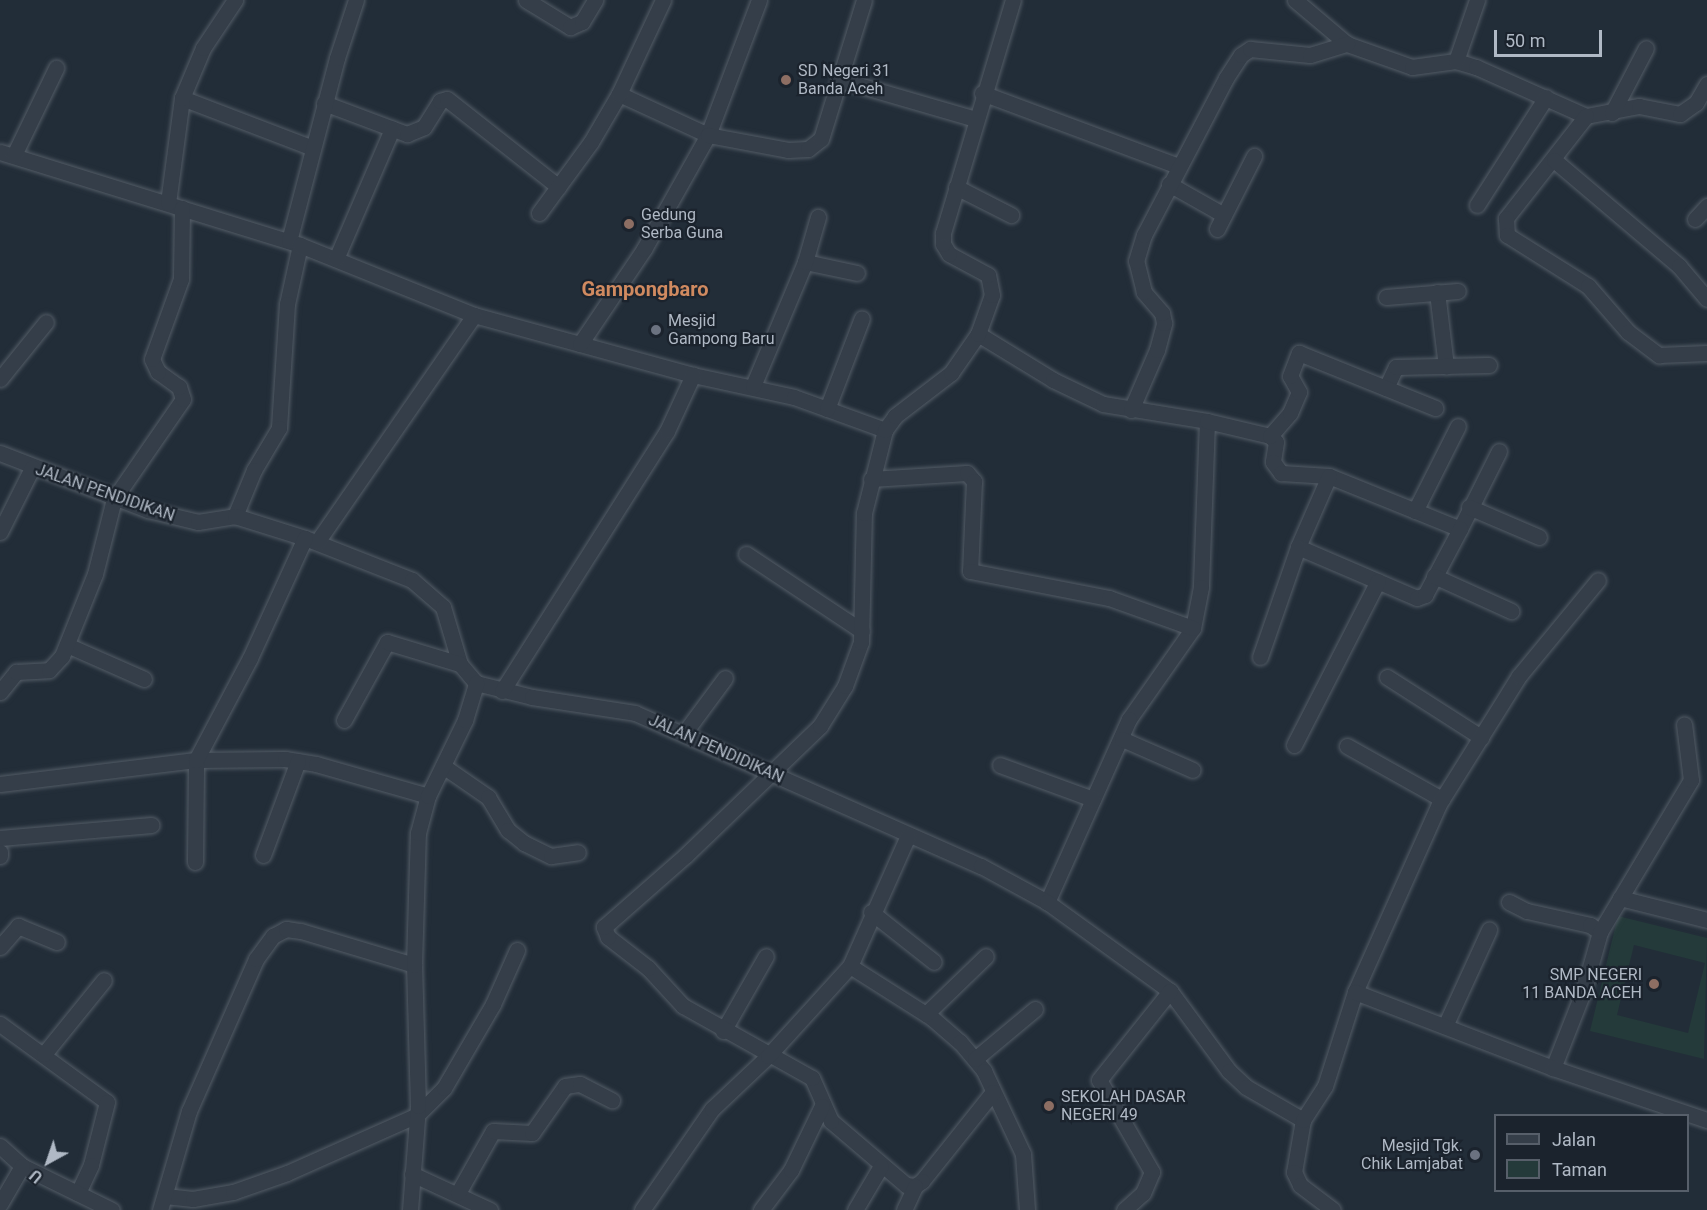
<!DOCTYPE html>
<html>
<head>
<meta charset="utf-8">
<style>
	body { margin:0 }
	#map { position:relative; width:1707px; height:1210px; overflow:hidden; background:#222d38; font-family:Roboto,sans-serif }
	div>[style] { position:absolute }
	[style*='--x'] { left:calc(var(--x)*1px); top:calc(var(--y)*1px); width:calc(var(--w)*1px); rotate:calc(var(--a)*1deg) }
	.green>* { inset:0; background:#243a3a }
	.roads { filter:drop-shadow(0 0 2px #535c66) drop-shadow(0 0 2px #535c66) }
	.minor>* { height:15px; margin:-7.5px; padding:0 7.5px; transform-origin:7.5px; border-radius:7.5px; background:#353e49 }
	.dots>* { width:16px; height:16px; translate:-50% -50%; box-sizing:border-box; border:3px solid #1b232d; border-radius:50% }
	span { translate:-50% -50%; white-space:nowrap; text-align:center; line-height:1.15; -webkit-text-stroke:4.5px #1b232d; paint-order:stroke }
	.poi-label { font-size:16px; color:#b0b9c5 }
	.left { translate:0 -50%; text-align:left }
	.right { translate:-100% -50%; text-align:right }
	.street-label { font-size:16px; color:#b0b9c5 }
	.quarter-label { font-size:20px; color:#d08a60; font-weight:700 }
	.legend { position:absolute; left:1494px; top:1114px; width:195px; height:78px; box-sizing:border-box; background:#1b232d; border:2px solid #575f6a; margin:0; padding:8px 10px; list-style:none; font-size:18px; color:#b0b9c5 }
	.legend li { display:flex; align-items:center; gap:12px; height:30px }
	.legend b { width:30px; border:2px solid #575f6a }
	.north { position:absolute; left:18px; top:1132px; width:60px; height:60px; -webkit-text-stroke:4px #1b232d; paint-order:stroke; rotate:220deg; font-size:16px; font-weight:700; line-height:24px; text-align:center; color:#b0b9c5 }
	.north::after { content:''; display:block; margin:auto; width:21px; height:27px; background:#b0b9c5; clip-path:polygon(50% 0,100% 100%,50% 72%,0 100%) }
	.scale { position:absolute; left:1494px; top:30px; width:108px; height:27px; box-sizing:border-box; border:3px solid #b0b9c5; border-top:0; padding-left:8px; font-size:18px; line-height:21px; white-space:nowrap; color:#b0b9c5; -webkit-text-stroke:4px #1b232d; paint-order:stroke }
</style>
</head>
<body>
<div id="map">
	<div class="green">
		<i style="clip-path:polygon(evenodd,1618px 916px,1707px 938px,1704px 1059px,1590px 1031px,1618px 916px,1634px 945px,1705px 963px,1688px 1033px,1617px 1015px,1634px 945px)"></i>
	</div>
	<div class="roads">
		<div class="minor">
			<i style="--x:526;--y:0;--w:52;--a:31.5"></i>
			<i style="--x:570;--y:27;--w:13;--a:-23"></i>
			<i style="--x:582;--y:22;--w:26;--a:-59"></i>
			<i style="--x:1295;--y:0;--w:68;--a:40.2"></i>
			<i style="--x:1347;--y:44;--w:69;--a:19.5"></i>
			<i style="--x:1412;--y:67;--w:44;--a:-7.8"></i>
			<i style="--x:1456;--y:61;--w:21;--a:17"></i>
			<i style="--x:1476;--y:67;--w:120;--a:24"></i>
			<i style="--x:1586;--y:116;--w:54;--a:-10.7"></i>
			<i style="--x:1639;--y:106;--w:42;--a:11"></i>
			<i style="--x:1680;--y:114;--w:19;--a:-35"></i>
			<i style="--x:1696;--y:103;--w:22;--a:-60"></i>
			<i style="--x:1456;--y:61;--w:65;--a:-71"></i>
			<i style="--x:841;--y:80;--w:140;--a:16.2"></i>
			<i style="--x:982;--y:93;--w:209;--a:20.4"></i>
			<i style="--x:619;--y:94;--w:98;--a:24.7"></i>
			<i style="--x:708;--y:135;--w:144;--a:-69.3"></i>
			<i style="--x:182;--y:98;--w:140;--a:20.9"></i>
			<i style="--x:324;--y:103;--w:89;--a:20.5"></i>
			<i style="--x:407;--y:134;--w:18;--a:-22"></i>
			<i style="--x:424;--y:127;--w:31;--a:-58"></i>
			<i style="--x:440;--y:101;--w:7;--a:-16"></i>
			<i style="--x:447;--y:99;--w:142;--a:38.2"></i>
			<i style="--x:1612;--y:113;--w:73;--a:-62.4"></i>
			<i style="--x:1586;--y:116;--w:130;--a:128.1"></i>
			<i style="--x:1506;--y:218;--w:17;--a:87"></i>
			<i style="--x:1507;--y:235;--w:96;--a:32.2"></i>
			<i style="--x:1588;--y:286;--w:61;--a:49"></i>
			<i style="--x:1628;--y:332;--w:39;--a:37"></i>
			<i style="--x:1659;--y:355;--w:48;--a:-2.4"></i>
			<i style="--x:0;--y:152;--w:314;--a:17.2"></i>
			<i style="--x:300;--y:245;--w:60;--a:102.4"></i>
			<i style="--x:287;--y:304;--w:124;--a:93.7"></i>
			<i style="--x:279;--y:428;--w:49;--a:120.8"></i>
			<i style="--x:254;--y:470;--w:50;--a:112.4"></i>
			<i style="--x:14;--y:155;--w:97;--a:-64.2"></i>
			<i style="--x:1554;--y:160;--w:164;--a:40.3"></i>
			<i style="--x:1679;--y:266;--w:43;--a:49.7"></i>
			<i style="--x:1169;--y:184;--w:63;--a:29.4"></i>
			<i style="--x:956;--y:187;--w:62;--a:27"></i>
			<i style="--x:168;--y:203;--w:106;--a:-82.4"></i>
			<i style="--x:182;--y:98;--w:54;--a:-67.2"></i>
			<i style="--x:203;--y:48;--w:58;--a:-56.3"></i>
			<i style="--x:1477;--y:205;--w:128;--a:-57.4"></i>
			<i style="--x:539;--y:213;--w:88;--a:-53.8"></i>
			<i style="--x:591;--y:142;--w:56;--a:-59.7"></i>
			<i style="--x:619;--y:94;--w:104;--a:-64.9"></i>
			<i style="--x:1695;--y:219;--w:18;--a:-47"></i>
			<i style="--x:1217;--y:229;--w:82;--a:-63.1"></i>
			<i style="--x:289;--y:241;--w:189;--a:-75.3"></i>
			<i style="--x:337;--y:58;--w:61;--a:-71.9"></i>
			<i style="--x:300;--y:245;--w:188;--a:21.9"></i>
			<i style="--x:474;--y:315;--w:227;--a:15.3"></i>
			<i style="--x:693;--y:375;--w:103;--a:12.3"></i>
			<i style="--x:794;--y:397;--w:97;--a:19.9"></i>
			<i style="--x:336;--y:259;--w:142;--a:-66.7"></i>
			<i style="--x:805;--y:262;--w:53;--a:11.9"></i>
			<i style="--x:1437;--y:292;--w:75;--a:83.1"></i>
			<i style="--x:1386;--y:297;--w:72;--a:-4.8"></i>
			<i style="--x:978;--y:334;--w:88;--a:31.5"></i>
			<i style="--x:1053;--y:380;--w:55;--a:25.6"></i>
			<i style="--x:1103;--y:404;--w:105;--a:9.3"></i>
			<i style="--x:1207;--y:421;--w:166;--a:92.1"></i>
			<i style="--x:1201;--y:587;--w:42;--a:101"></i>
			<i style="--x:1193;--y:628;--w:111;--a:125.1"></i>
			<i style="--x:1129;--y:719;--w:201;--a:114.1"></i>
			<i style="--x:580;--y:344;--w:115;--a:-56"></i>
			<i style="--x:644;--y:249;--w:131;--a:-60.7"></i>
			<i style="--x:708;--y:135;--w:81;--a:10.6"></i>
			<i style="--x:788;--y:150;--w:20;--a:-3"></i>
			<i style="--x:808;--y:149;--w:16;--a:-38"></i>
			<i style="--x:821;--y:139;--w:145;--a:-72.8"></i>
			<i style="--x:0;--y:379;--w:73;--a:-51.1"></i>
			<i style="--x:753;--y:386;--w:134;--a:-67.2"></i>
			<i style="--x:805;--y:262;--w:47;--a:-73.9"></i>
			<i style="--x:1386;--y:388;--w:23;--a:-65"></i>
			<i style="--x:1396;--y:367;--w:93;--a:-1.2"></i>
			<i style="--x:827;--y:409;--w:97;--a:-69"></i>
			<i style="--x:1131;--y:410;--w:65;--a:-66.6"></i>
			<i style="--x:1157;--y:350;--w:28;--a:-75"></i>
			<i style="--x:1164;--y:323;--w:10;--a:-101"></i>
			<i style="--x:1162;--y:313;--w:28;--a:-131"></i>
			<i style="--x:1144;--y:292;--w:32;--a:-104"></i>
			<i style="--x:1136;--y:261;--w:27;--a:-73"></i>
			<i style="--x:1144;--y:235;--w:177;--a:-62.4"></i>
			<i style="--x:1226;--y:78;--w:27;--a:-57"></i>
			<i style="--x:1241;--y:55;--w:11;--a:-34"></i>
			<i style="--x:1250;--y:49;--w:60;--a:5.7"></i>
			<i style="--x:1310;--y:55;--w:39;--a:-17"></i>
			<i style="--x:1207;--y:421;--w:65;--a:13.4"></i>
			<i style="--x:1270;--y:436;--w:8;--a:45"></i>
			<i style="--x:1276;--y:442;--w:20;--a:99"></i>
			<i style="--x:1273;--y:462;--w:14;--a:54"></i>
			<i style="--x:1281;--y:473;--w:48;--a:3.6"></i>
			<i style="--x:1329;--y:476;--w:141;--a:22"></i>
			<i style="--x:1460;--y:529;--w:87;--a:-63.4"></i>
			<i style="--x:1270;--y:436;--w:30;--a:-49"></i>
			<i style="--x:1290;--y:413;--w:23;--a:-67"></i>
			<i style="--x:1299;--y:392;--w:18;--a:-119"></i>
			<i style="--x:1290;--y:376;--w:25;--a:-69"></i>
			<i style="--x:1299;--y:353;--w:147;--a:22"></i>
			<i style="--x:0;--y:453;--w:159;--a:21.1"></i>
			<i style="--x:148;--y:510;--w:51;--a:13.5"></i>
			<i style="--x:198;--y:522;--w:37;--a:-9"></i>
			<i style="--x:235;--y:516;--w:73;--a:17.4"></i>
			<i style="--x:305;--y:538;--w:115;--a:21.4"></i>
			<i style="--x:412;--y:580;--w:41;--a:41.1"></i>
			<i style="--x:443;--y:607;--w:59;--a:73.4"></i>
			<i style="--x:460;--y:664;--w:25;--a:50"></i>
			<i style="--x:476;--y:683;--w:58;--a:14"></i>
			<i style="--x:532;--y:697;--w:104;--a:8.8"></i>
			<i style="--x:635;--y:713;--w:378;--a:23.9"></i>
			<i style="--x:981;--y:866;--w:75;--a:28.6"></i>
			<i style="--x:1047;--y:902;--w:152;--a:35.9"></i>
			<i style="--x:1170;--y:991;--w:99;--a:53.6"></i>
			<i style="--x:1229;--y:1071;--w:23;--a:43"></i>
			<i style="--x:1246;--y:1087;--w:66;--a:30.1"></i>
			<i style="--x:1303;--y:1120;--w:53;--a:99.8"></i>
			<i style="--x:1294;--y:1172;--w:14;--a:65"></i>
			<i style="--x:1300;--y:1185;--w:41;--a:37.1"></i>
			<i style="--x:1329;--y:476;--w:77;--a:113.6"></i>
			<i style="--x:1298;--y:547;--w:129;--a:23.2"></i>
			<i style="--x:1417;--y:598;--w:9;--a:-21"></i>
			<i style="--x:1425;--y:595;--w:75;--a:-62.1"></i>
			<i style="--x:871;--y:479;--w:96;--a:-3.6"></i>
			<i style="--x:967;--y:473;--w:11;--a:49"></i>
			<i style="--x:974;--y:481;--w:90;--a:92.5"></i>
			<i style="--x:970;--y:571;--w:142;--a:11"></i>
			<i style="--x:1109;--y:598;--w:89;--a:19.7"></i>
			<i style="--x:1469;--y:507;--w:76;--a:23.2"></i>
			<i style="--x:1415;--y:511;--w:95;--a:-63.2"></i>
			<i style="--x:0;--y:532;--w:72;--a:-63.4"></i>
			<i style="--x:317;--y:542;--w:276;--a:-55.3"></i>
			<i style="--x:746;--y:554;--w:139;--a:33.6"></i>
			<i style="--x:1434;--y:576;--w:85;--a:24.4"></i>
			<i style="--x:67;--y:645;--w:84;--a:23.8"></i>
			<i style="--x:1260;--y:657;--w:116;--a:-70.9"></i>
			<i style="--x:1387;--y:677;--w:112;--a:32.6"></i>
			<i style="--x:502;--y:691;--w:308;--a:-57.6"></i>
			<i style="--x:667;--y:431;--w:62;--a:-65.1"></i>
			<i style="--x:0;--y:692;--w:26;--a:-51"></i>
			<i style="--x:16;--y:672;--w:33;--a:-3"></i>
			<i style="--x:49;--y:670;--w:19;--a:-47"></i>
			<i style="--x:62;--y:656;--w:88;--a:-68.1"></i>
			<i style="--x:95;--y:574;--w:77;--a:-75.8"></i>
			<i style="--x:114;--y:499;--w:121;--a:-55.4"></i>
			<i style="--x:183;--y:399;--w:13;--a:-108"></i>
			<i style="--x:179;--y:387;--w:26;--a:-144"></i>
			<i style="--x:158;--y:372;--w:14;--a:-115"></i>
			<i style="--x:152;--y:359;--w:85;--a:-70.1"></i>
			<i style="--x:181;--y:279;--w:71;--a:-89.2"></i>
			<i style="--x:344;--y:720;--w:89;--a:-61.1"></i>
			<i style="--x:387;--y:642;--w:76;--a:16.8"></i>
			<i style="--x:685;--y:732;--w:67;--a:-53.5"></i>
			<i style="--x:1122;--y:739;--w:77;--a:23.6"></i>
			<i style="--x:1294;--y:745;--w:184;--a:-62.9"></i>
			<i style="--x:1347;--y:746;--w:109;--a:29.2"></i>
			<i style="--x:1000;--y:765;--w:99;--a:20.1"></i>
			<i style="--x:443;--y:766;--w:55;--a:34.6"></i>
			<i style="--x:488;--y:797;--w:39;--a:59"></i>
			<i style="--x:508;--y:830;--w:21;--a:39"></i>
			<i style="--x:524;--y:843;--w:30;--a:26"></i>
			<i style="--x:551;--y:856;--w:27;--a:-8"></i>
			<i style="--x:0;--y:784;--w:197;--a:-7"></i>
			<i style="--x:196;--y:760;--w:89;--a:-0.6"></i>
			<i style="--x:285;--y:759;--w:31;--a:9"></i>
			<i style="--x:316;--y:764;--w:116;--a:15.9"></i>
			<i style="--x:0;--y:838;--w:152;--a:-4.9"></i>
			<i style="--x:0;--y:852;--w:4;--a:90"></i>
			<i style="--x:263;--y:855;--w:100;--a:-69.6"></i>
			<i style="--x:195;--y:862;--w:102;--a:-89.4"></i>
			<i style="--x:196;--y:760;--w:115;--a:-62.1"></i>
			<i style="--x:250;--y:658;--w:132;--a:-65.4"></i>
			<i style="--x:1620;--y:898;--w:90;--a:14.2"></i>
			<i style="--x:1509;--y:902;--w:20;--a:27"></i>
			<i style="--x:1527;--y:911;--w:65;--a:12.5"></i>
			<i style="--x:1590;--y:925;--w:12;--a:35"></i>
			<i style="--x:1600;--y:932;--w:62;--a:105.8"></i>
			<i style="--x:1583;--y:992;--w:82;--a:111.5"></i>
			<i style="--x:871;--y:912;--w:80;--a:38.4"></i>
			<i style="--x:1600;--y:932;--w:177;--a:-59.1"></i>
			<i style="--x:1691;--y:780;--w:56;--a:-97.1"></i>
			<i style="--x:0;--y:947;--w:28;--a:-49"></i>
			<i style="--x:18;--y:926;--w:42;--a:22.3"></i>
			<i style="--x:850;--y:966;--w:97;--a:32.4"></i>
			<i style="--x:932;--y:1018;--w:37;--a:41"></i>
			<i style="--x:960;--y:1042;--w:38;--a:50"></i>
			<i style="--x:984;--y:1071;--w:92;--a:64.8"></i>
			<i style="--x:1023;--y:1154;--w:56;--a:85.9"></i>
			<i style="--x:1355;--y:992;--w:206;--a:-65.9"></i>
			<i style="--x:1439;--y:804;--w:151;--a:-58"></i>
			<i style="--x:1519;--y:676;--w:124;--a:-50.5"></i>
			<i style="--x:926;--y:1014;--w:83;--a:-44"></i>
			<i style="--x:0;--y:1024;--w:132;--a:36.1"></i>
			<i style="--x:107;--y:1102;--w:65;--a:104.3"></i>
			<i style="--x:91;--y:1165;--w:31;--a:115"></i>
			<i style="--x:1445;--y:1026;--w:106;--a:-65.4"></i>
			<i style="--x:723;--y:1031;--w:86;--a:-60.2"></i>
			<i style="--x:44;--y:1054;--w:95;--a:-51"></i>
			<i style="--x:975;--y:1059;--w:78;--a:-39.8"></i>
			<i style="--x:993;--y:1092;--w:114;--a:128.6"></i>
			<i style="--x:922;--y:1181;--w:9;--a:144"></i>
			<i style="--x:915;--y:1186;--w:9;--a:-174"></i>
			<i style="--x:906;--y:1185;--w:99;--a:-139.5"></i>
			<i style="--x:831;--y:1121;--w:47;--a:-113.8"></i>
			<i style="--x:812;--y:1078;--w:148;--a:-150.8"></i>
			<i style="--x:683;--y:1006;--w:52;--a:-132.6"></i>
			<i style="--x:648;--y:968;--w:51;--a:-142.2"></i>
			<i style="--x:608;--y:937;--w:11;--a:-112"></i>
			<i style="--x:604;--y:927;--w:109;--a:-41.3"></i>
			<i style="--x:686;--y:855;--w:186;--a:-43.9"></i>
			<i style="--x:820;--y:726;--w:47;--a:-58"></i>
			<i style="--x:845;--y:686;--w:47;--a:-70"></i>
			<i style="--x:861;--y:642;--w:129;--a:-88.7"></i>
			<i style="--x:864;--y:513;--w:86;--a:-75.8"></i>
			<i style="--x:885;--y:430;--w:17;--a:-54"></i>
			<i style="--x:895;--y:416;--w:71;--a:-37.5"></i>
			<i style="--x:951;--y:373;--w:47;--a:-55.3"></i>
			<i style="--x:978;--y:334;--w:41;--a:-70.3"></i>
			<i style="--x:992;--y:295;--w:20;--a:-101"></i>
			<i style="--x:988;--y:275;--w:44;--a:-151.7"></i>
			<i style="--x:949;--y:254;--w:12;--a:-121"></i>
			<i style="--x:943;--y:244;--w:11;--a:-90"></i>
			<i style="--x:943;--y:233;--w:243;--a:-73.3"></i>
			<i style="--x:1303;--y:1120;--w:40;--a:-57.1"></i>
			<i style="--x:1325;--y:1086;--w:99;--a:-72.3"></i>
			<i style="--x:1355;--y:992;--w:212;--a:21"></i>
			<i style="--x:1553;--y:1068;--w:163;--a:18.7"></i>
			<i style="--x:0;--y:1146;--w:30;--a:42"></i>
			<i style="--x:22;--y:1166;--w:100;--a:26.1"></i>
			<i style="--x:412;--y:1174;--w:86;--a:24.8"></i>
			<i style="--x:458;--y:1193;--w:71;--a:-60.6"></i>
			<i style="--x:493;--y:1131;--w:39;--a:3"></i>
			<i style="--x:532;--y:1133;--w:57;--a:-54.9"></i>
			<i style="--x:565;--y:1086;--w:15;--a:-8"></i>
			<i style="--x:580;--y:1084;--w:36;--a:27"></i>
			<i style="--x:165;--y:1196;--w:28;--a:6"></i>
			<i style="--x:193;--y:1199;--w:41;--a:-9.9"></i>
			<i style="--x:233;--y:1192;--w:57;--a:-19.4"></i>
			<i style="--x:287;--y:1173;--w:142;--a:-24"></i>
			<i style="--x:417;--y:1115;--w:38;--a:-45"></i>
			<i style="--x:444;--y:1088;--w:97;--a:-59.7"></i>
			<i style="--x:493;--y:1004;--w:59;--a:-66"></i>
			<i style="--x:0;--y:1204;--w:44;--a:-59.9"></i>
			<i style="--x:160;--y:1210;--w:103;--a:-73.7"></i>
			<i style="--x:189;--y:1111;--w:166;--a:-66.2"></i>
			<i style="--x:256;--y:959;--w:29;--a:-54"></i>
			<i style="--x:273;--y:936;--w:15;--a:-28"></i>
			<i style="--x:286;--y:929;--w:15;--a:8"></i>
			<i style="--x:301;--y:931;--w:118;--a:16.7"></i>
			<i style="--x:410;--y:1210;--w:104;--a:-85.6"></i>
			<i style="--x:418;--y:1106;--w:141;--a:-91.6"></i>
			<i style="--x:414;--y:965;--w:132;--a:-88.3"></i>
			<i style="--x:418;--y:833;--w:38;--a:-75"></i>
			<i style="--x:428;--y:796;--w:85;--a:-64"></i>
			<i style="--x:465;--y:720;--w:39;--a:-73"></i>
			<i style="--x:642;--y:1210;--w:123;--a:-55.3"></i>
			<i style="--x:712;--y:1109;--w:77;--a:-43.4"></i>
			<i style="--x:768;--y:1056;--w:122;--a:-47.7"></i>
			<i style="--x:850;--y:966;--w:142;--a:-66"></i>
			<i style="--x:761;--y:1210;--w:50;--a:-53.1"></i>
			<i style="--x:791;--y:1170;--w:71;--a:-64.2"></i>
			<i style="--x:855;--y:1210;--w:51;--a:-59.4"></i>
			<i style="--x:904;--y:1210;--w:26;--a:-65"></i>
			<i style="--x:1124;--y:1210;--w:25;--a:-42"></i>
			<i style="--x:1143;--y:1193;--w:23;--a:-67"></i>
			<i style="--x:1152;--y:1172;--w:106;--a:-119.9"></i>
			<i style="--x:1099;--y:1080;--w:114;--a:-51.4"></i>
		</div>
	</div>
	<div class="dots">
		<i style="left:786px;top:80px;background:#8d6e63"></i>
		<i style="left:629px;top:224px;background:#8d6e63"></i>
		<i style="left:656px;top:330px;background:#6b7280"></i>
		<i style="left:1654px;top:984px;background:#8d6e63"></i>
		<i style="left:1049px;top:1106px;background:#8d6e63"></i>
		<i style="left:1475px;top:1155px;background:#6b7280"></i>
	</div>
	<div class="poi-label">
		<span class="left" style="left:798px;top:80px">SD Negeri 31<br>Banda Aceh</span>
		<span class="left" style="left:641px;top:224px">Gedung<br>Serba Guna</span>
		<span class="left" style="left:668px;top:330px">Mesjid<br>Gampong Baru</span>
		<span class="right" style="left:1642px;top:984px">SMP NEGERI<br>11 BANDA ACEH</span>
		<span class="left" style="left:1061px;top:1106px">SEKOLAH DASAR<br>NEGERI 49</span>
		<span class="right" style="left:1463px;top:1155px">Mesjid Tgk.<br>Chik Lamjabat</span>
	</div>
	<div class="street-label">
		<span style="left:105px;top:493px;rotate:19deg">JALAN PENDIDIKAN</span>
		<span style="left:716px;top:749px;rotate:24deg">JALAN PENDIDIKAN</span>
	</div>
	<div class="quarter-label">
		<span style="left:645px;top:289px">Gampongbaro</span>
	</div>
	<ul class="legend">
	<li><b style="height:8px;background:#353e49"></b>Jalan</li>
	<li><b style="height:16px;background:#243a3a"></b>Taman</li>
	</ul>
	<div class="north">U</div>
	<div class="scale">50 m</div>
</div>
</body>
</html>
